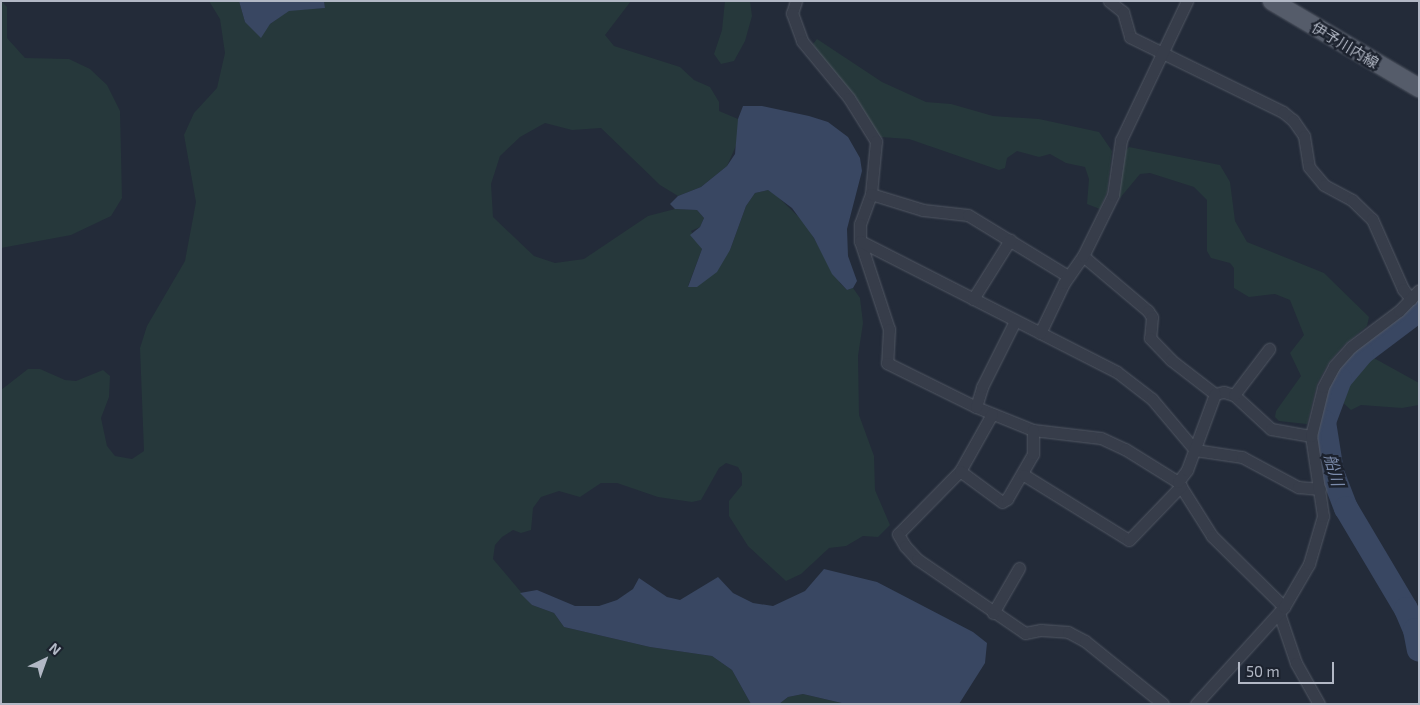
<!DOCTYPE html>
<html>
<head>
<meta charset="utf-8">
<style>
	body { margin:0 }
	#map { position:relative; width:1420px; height:705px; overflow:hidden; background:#232b39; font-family:"Exo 2","Noto Sans JP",sans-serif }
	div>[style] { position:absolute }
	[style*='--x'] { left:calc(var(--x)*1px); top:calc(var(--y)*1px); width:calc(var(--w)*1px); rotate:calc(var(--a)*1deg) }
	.green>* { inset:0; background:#26383b }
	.water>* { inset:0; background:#394762 }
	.river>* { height:24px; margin:-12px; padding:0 12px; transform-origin:12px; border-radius:12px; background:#394762 }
	.roads { filter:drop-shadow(0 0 1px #525864) drop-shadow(0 0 1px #525864) }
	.minor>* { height:11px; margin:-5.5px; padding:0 5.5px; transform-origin:5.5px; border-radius:5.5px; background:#373d4a }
	.primary>* { height:18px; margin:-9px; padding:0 9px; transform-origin:9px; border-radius:9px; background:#555c6a }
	span { translate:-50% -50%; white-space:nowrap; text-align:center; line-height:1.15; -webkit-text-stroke:5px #1c222e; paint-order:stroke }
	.street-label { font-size:15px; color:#b2b8c5 }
	.water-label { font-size:16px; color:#7c8cac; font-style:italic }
	.frame { position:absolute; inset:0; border:2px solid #b2b8c5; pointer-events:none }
	.north { position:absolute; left:20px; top:635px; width:50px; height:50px; -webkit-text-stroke:4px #1c222e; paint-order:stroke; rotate:42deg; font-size:14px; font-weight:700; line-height:20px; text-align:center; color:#b2b8c5 }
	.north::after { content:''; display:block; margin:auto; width:18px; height:22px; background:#b2b8c5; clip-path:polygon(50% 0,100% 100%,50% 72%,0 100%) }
	.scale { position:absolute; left:1238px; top:662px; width:96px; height:22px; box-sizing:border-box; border:2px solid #b2b8c5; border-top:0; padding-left:6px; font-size:15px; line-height:18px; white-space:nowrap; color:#b2b8c5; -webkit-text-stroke:4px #1c222e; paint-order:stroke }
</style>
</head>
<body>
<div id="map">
	<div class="green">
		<i style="clip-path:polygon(1px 1px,7px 7px,7px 38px,25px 58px,69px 59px,90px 69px,107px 85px,120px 111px,122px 198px,111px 216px,71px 235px,1px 248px)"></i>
		<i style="clip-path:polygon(209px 1px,239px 1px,245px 22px,270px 24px,289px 10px,325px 8px,324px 1px,631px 1px,605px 35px,614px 46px,680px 67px,694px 80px,710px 87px,719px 102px,719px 111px,738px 119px,738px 141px,727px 166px,701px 187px,678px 196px,660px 185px,601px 128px,572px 130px,545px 123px,520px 137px,500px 156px,491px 184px,493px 217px,534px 256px,555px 263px,584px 259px,648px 216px,675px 209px,697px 210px,704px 218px,700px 227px,691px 231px,702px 249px,688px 286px,730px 250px,746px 206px,755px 193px,768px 190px,777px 196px,805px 223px,840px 283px,847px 290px,853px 288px,860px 298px,863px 323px,858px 356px,859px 415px,874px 456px,875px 490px,890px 525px,878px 537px,863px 536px,846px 546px,829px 548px,801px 574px,786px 581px,748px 546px,729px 516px,729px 501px,742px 485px,742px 474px,738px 467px,726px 463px,719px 468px,701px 500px,692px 502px,658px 497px,617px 483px,601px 483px,580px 497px,559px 491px,541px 497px,533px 508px,531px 530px,521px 533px,513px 530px,502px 537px,495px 545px,493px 559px,532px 605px,554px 613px,564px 627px,650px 647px,712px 656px,732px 670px,751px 704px,1px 704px,1px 390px,28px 369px,40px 369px,65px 380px,76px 381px,103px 370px,110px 376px,109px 397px,101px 418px,107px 446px,115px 456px,132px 459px,144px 451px,140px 348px,147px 326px,185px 261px,196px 202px,184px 135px,194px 113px,217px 88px,225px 53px,220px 19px)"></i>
		<i style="clip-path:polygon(725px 1px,750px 1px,752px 16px,745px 41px,734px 61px,721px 64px,714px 54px,722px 30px)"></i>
		<i style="clip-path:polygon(817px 39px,882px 82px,926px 102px,951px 104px,993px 116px,1039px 119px,1099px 132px,1112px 151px,1107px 192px,1100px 209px,1087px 204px,1089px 179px,1085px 167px,1066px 163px,1050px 154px,1039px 157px,1017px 151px,1007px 158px,1005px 168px,999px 170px,909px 139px,880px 137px,855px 96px,817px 51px,813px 44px)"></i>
		<i style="clip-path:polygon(1129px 147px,1220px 165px,1230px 182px,1235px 221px,1247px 242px,1324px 273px,1369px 317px,1367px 326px,1345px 344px,1329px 362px,1317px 384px,1307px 424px,1279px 421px,1275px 417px,1276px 411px,1301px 376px,1290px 353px,1304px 335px,1290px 300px,1275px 294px,1249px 297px,1234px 288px,1234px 268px,1230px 263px,1211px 258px,1207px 251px,1207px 200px,1194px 187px,1150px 173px,1140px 174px,1120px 198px,1117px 195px,1124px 153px)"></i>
		<i style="clip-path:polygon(1372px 357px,1419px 383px,1419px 405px,1402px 408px,1361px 405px,1351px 410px,1341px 401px,1346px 384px)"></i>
		<i style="clip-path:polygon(803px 694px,846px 704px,779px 704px,788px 697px)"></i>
	</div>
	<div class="water">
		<i style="clip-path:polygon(239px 1px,324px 1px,325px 8px,289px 11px,270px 24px,261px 38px,245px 22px)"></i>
		<i style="clip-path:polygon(743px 106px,762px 106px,809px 116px,828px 122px,848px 137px,860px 158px,862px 171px,847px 229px,848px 256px,857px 281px,853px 288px,847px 290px,832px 274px,814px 238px,792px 208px,768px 190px,755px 193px,746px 206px,730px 250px,717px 272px,697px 287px,688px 287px,702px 249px,690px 235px,700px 227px,704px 218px,697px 210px,675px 209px,670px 204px,678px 196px,701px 187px,727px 166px,735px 154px,738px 119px)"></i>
		<i style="clip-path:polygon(824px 569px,877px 582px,973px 632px,987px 643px,985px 663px,959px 704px,846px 704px,803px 694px,788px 697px,779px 704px,751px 704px,732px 670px,712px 656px,650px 647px,564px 627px,554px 613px,532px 605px,520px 593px,537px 590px,575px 606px,599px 606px,617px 600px,633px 589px,639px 578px,667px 597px,680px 600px,718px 577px,733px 593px,753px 603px,773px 606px,805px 591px)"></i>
	</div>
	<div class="river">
		<i style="--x:1419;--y:310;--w:71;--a:143"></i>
		<i style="--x:1362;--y:353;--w:34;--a:130"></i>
		<i style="--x:1340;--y:379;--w:46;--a:110.4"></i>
		<i style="--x:1324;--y:422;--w:51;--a:80.9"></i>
		<i style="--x:1332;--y:472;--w:39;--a:69"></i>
		<i style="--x:1346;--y:508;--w:117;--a:59.3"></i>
		<i style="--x:1406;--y:609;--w:23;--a:67"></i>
		<i style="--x:1415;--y:630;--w:20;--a:79"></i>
	</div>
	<div class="roads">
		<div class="minor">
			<i style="--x:796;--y:1;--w:13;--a:108"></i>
			<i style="--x:792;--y:13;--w:30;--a:70"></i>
			<i style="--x:802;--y:41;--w:74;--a:50.5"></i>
			<i style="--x:849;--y:98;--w:51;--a:57.9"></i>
			<i style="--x:876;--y:141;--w:53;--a:95.4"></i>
			<i style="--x:871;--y:194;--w:32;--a:110"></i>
			<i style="--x:860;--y:224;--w:17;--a:90"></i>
			<i style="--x:860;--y:241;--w:93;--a:71.8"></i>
			<i style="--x:889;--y:329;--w:34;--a:93"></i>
			<i style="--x:887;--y:363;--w:99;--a:26.3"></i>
			<i style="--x:976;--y:407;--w:61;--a:22"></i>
			<i style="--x:1033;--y:430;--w:68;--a:6.7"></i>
			<i style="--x:1101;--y:438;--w:26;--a:25"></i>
			<i style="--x:1125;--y:449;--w:62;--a:31.9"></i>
			<i style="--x:1178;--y:482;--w:64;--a:57.8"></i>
			<i style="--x:1212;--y:536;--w:101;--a:44.6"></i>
			<i style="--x:1109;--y:1;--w:18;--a:38"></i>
			<i style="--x:1123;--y:12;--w:26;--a:74"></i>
			<i style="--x:1130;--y:37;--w:170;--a:26.1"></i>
			<i style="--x:1283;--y:112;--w:13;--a:39"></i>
			<i style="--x:1293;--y:120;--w:19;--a:55"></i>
			<i style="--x:1304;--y:136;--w:31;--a:81"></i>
			<i style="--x:1309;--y:167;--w:23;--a:50"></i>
			<i style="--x:1324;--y:185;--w:32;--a:28"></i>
			<i style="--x:1352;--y:200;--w:28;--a:44"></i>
			<i style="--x:1372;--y:219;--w:77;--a:66.1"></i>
			<i style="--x:1403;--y:289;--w:13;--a:51"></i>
			<i style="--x:871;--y:194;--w:54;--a:17.1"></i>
			<i style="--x:923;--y:210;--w:45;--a:6.3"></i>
			<i style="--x:968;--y:215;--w:117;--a:31.4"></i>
			<i style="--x:860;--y:241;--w:288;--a:27"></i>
			<i style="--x:1117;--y:372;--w:44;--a:37.6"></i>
			<i style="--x:1152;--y:399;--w:67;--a:49.9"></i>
			<i style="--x:1195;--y:450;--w:48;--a:8.5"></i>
			<i style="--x:1242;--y:457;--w:64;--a:28.2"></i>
			<i style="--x:1298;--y:487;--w:22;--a:5"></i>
			<i style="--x:1083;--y:256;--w:85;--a:40.2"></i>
			<i style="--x:1148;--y:311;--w:7;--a:56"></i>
			<i style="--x:1152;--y:317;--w:21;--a:95"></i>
			<i style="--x:1150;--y:338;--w:30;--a:46"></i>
			<i style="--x:1171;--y:360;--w:56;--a:37.7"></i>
			<i style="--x:1215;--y:394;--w:9;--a:-13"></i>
			<i style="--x:1224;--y:392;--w:10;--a:17"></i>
			<i style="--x:1234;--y:395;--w:50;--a:42.6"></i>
			<i style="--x:1271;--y:429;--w:41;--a:9.9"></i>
			<i style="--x:973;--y:299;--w:70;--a:-57.9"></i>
			<i style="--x:1040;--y:333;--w:55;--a:-64.4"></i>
			<i style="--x:1064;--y:283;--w:33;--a:-55"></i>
			<i style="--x:1083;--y:256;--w:68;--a:-63.8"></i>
			<i style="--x:1113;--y:195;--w:56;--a:-81.7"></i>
			<i style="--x:1121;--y:140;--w:154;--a:-64.6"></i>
			<i style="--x:1234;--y:395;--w:58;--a:-52.7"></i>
			<i style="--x:976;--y:407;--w:21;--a:-73"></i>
			<i style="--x:982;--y:387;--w:74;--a:-63.4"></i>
			<i style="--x:992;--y:414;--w:65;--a:119.3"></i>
			<i style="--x:960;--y:471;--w:88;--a:134.5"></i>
			<i style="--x:898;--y:534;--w:14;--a:60"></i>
			<i style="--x:905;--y:546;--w:18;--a:47"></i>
			<i style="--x:917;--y:559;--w:131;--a:34.4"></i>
			<i style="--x:1025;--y:633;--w:16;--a:-11"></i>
			<i style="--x:1041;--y:630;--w:27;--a:4"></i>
			<i style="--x:1068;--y:632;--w:19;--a:28"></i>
			<i style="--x:1085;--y:641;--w:100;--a:38.9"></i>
			<i style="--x:960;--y:471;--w:52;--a:36.4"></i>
			<i style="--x:1002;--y:502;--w:6;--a:-31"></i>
			<i style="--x:1007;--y:499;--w:52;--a:-60"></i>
			<i style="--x:1033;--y:454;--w:24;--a:-90"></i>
			<i style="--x:1024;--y:475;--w:123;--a:31.8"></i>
			<i style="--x:1129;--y:540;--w:75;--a:-46.1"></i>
			<i style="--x:1178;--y:482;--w:15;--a:-53"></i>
			<i style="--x:1187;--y:470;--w:81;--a:-69.8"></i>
			<i style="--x:993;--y:613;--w:52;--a:-60"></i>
			<i style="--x:1279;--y:613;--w:53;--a:71.2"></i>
			<i style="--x:1296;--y:663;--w:47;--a:60.7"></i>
			<i style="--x:1196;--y:704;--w:131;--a:-47.8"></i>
			<i style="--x:1284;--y:607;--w:50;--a:-59.8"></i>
			<i style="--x:1309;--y:564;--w:50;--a:-73.7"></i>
			<i style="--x:1323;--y:516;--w:81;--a:-98.5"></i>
			<i style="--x:1311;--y:436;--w:50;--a:-76.2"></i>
			<i style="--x:1323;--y:387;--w:24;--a:-62"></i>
			<i style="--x:1334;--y:366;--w:25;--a:-48"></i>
			<i style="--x:1351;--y:347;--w:60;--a:-36.9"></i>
			<i style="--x:1399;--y:311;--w:29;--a:-46"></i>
		</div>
		<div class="primary">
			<i style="--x:1272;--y:1;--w:171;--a:30.6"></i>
		</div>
	</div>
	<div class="street-label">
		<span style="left:1345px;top:45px;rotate:31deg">伊予川内線</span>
	</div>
	<div class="water-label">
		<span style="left:1334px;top:470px;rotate:75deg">船川</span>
	</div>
	<div class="frame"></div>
	<div class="north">N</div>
	<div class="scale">50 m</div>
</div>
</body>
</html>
